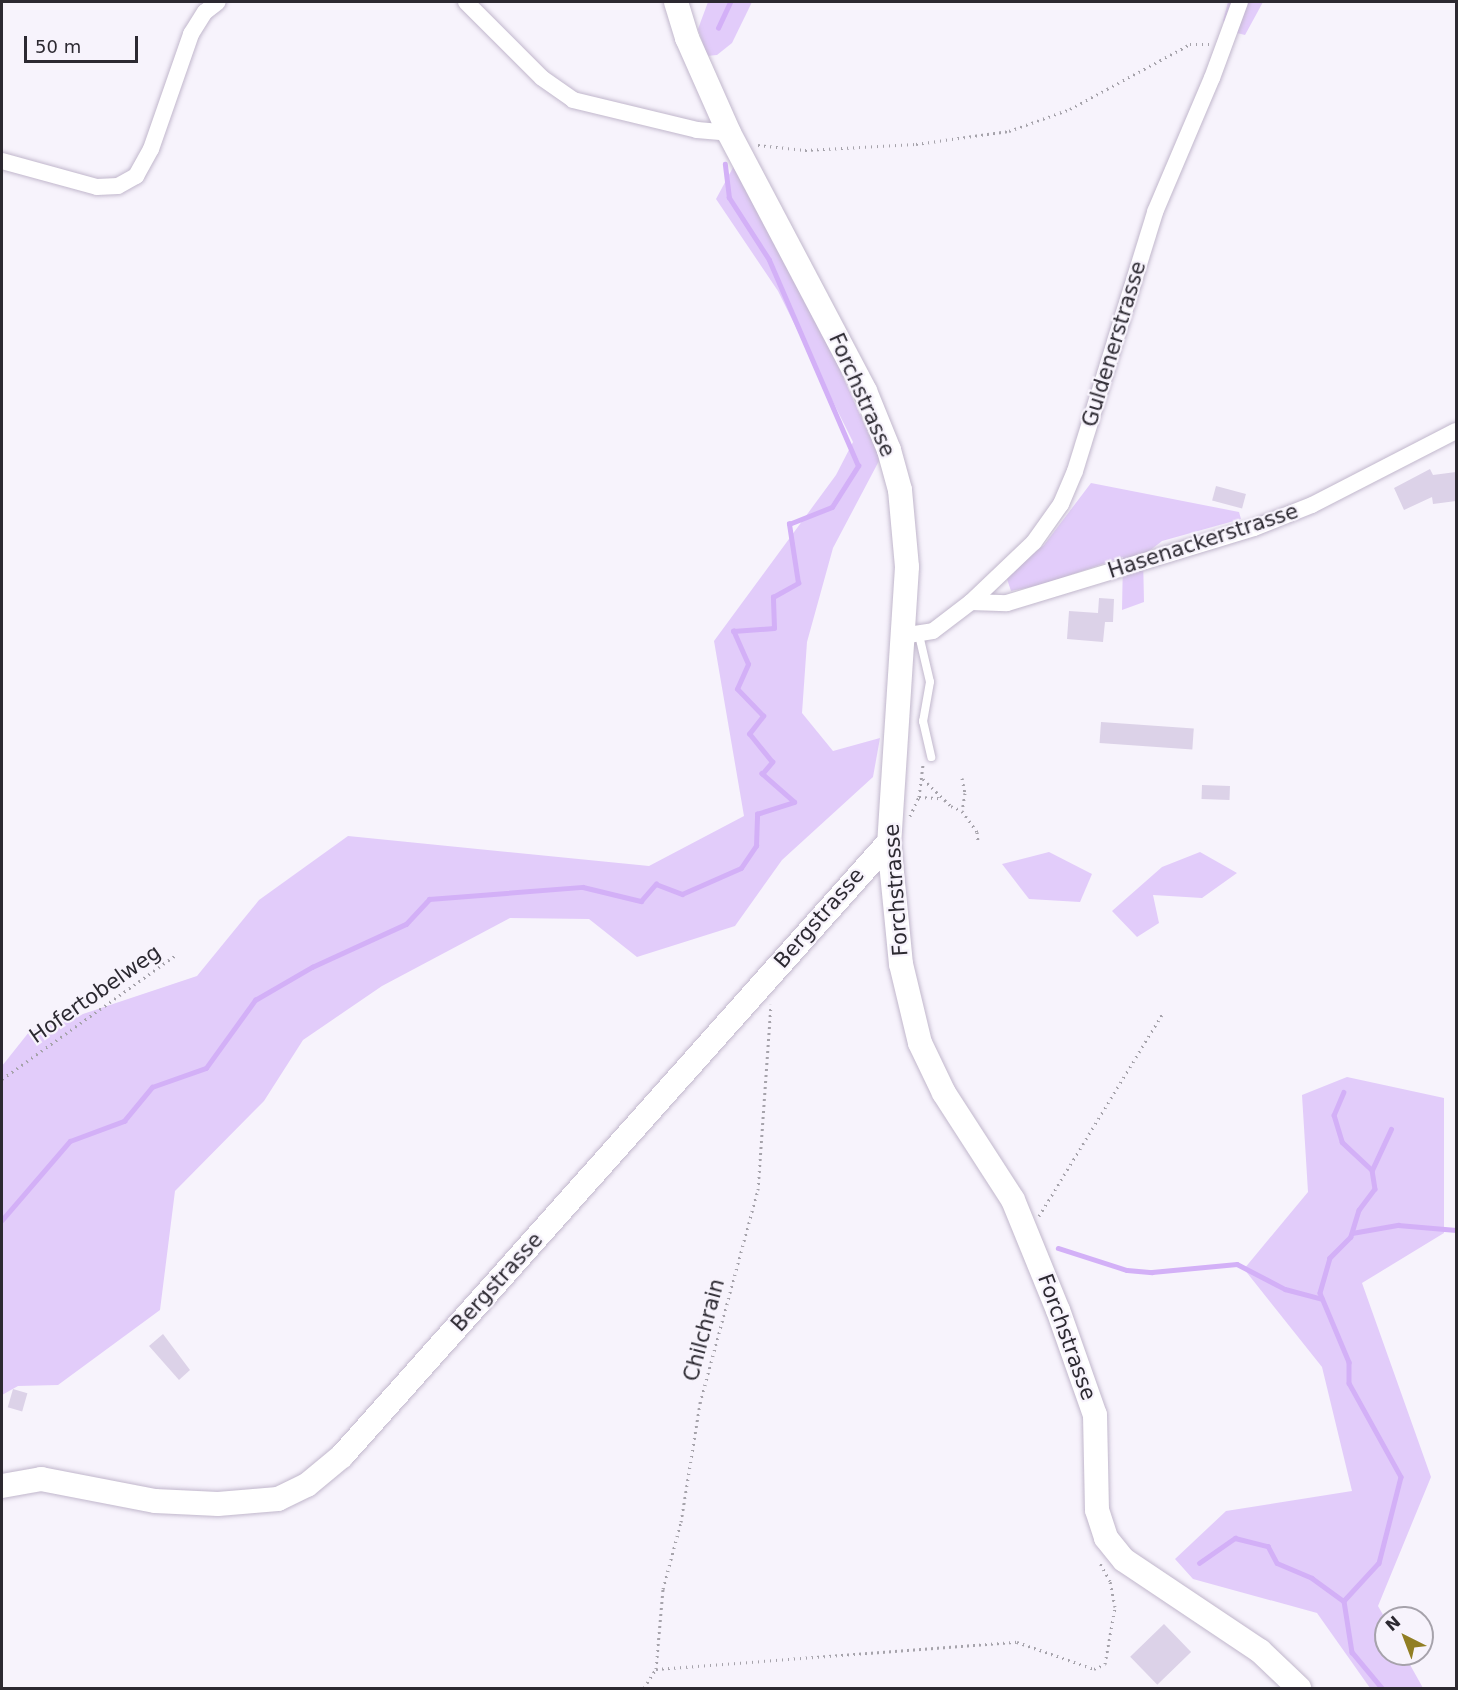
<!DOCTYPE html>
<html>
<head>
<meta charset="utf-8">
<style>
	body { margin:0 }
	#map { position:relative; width:1458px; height:1690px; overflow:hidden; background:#f7f3fc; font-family:"DejaVu Sans",sans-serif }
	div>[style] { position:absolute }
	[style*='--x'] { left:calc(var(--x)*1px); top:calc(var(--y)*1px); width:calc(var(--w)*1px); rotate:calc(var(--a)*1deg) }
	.green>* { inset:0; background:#e2ccfa }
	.stream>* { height:4.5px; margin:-2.25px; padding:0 2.25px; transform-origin:2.25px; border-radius:2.25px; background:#d3b0f7 }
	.building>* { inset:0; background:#dcd2e8; transform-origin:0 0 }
	.path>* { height:3px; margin-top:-1.5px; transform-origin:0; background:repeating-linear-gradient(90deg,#a6a3ab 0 1.5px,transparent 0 6px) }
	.roads { filter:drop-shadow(0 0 2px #c1b7cc) drop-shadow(0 0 2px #c1b7cc) }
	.lane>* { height:8px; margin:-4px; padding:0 4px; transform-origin:4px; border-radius:4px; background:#fff }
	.street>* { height:16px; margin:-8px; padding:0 8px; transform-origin:8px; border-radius:8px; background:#fff }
	.secondary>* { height:24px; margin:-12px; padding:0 12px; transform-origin:12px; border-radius:12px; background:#fff }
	span { translate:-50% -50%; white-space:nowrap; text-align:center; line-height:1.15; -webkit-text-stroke:4.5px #f7f3fc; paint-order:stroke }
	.street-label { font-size:21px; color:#2c2931 }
	.frame { position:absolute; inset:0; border:3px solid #2c2931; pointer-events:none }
	.north { position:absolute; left:1374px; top:1606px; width:60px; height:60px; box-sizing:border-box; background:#f7f3fc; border:2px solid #a6a2ab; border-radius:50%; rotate:318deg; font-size:16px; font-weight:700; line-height:24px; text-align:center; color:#2c2931 }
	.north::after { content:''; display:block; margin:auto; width:21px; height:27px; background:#917e24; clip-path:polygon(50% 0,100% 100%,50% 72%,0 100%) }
	.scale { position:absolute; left:24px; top:36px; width:114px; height:27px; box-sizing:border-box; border:3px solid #2c2931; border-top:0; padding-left:8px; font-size:18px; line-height:21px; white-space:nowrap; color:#2c2931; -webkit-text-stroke:4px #f7f3fc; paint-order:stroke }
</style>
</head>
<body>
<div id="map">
	<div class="green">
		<i style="clip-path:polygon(708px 2px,752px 2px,732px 43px,717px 55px,707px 56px,698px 29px)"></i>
		<i style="clip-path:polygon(1228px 2px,1263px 2px,1245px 35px,1233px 32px,1223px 21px)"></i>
		<i style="clip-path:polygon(736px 162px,825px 337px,880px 459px,833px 548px,807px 642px,802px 713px,833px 751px,880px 738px,873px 777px,782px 860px,735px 926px,637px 957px,589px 919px,510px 918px,382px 986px,303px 1040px,264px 1101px,175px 1191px,160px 1310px,58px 1385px,18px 1386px,2px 1395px,2px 1066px,29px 1032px,197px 976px,259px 900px,348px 836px,649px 866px,744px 816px,714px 641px,836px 475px,853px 442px,778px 291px,716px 199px)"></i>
		<i style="clip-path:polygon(1091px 483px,1239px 512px,1241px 519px,1162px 541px,1143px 556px,1144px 602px,1122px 610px,1123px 557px,1041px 585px,1011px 591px,1006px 576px,1044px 545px)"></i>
		<i style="clip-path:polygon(1049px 852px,1092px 874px,1080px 902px,1029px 899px,1002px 864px)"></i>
		<i style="clip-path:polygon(1200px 852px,1237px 873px,1202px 898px,1153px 895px,1159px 923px,1137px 937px,1112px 911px,1162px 867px)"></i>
		<i style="clip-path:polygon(1347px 1077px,1444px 1098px,1444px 1233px,1362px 1283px,1431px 1477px,1378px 1606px,1386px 1620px,1386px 1654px,1404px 1654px,1423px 1688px,1370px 1688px,1317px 1613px,1193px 1579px,1175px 1559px,1226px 1511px,1352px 1491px,1322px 1367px,1244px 1269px,1308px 1192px,1302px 1095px)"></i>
	</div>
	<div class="stream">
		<i style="--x:718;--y:28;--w:29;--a:-65"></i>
		<i style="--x:1344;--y:1092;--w:25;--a:113"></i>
		<i style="--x:1334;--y:1115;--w:28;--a:73"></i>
		<i style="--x:1342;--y:1142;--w:41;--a:43"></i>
		<i style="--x:1372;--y:1170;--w:19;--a:81"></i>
		<i style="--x:1375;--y:1189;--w:26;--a:127"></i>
		<i style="--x:1359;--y:1210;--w:28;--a:107"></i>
		<i style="--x:1351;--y:1237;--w:30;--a:135"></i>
		<i style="--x:1330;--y:1258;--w:36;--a:106"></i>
		<i style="--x:1320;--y:1293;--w:75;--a:67.2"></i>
		<i style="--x:1349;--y:1362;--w:21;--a:90"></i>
		<i style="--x:1349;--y:1383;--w:107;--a:61"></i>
		<i style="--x:1401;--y:1477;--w:89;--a:104.3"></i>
		<i style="--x:1379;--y:1563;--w:52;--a:132.6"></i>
		<i style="--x:1344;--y:1601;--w:52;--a:81.1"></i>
		<i style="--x:1352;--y:1652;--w:47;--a:50.2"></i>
		<i style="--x:1372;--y:1170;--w:45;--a:-65.1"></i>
		<i style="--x:2;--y:1220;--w:104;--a:-49.3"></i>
		<i style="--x:70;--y:1141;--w:58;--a:-20.3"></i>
		<i style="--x:124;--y:1121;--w:44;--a:-50.5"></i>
		<i style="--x:152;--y:1087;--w:57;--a:-19.4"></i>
		<i style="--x:206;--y:1068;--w:84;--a:-54.2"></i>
		<i style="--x:255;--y:1000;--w:66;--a:-30.1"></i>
		<i style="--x:312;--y:967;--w:103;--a:-24.6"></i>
		<i style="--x:406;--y:924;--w:34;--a:-47"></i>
		<i style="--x:429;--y:899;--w:154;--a:-4.5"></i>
		<i style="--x:583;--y:887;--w:60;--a:13.6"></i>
		<i style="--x:641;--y:901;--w:23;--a:-49"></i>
		<i style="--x:656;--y:884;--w:28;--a:21"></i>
		<i style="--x:682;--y:894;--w:64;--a:-23.8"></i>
		<i style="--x:741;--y:868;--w:27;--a:-56"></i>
		<i style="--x:756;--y:846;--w:32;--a:-88"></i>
		<i style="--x:757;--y:814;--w:39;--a:-18"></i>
		<i style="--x:794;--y:802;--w:43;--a:-138.8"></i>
		<i style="--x:762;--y:774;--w:16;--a:-50"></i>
		<i style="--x:772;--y:762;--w:36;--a:-129"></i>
		<i style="--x:749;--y:734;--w:23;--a:-52"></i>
		<i style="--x:763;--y:716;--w:37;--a:-134"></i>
		<i style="--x:737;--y:689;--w:27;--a:-66"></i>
		<i style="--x:748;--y:664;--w:36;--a:-114"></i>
		<i style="--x:733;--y:631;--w:41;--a:-4.2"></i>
		<i style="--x:774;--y:628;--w:31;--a:-92"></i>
		<i style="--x:773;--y:597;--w:29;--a:-29"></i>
		<i style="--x:798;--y:583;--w:60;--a:-98.7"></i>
		<i style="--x:789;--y:524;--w:46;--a:-21.6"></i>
		<i style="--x:832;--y:507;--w:49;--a:-57.6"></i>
		<i style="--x:858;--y:466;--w:224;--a:-113.4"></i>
		<i style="--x:769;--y:260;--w:74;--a:-122.8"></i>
		<i style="--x:729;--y:198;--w:34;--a:-97"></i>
		<i style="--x:1352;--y:1233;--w:47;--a:-9.9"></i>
		<i style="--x:1398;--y:1225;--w:58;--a:4.9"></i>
		<i style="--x:1058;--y:1248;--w:72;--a:17.7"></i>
		<i style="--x:1127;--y:1270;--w:25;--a:5"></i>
		<i style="--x:1152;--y:1272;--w:85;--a:-5.4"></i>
		<i style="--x:1237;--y:1264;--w:54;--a:27.5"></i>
		<i style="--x:1285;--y:1289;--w:38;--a:15"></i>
		<i style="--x:1199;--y:1563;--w:44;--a:-34.8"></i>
		<i style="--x:1235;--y:1538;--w:34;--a:14"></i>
		<i style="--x:1268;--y:1546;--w:19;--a:62"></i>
		<i style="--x:1277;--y:1563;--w:38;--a:23"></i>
		<i style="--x:1312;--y:1578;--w:39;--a:36"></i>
	</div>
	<div class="building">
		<i style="clip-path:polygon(1430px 469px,1433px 475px,1456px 472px,1456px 501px,1433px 504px,1432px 497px,1404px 510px,1394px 488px)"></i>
		<i style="left:1216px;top:486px;width:31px;height:15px;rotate:15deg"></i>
		<i style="clip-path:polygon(1099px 598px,1114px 599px,1113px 622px,1105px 622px,1103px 642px,1067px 639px,1069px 611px,1098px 613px)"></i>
		<i style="left:1101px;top:722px;width:93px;height:21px;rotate:4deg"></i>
		<i style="left:1202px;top:785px;width:28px;height:14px;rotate:2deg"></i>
		<i style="clip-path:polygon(163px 1334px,190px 1370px,179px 1380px,149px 1346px)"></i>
		<i style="left:13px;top:1389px;width:15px;height:19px;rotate:16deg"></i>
		<i style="left:1164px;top:1624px;width:39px;height:47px;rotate:46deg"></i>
	</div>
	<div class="path">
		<i style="--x:758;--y:145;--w:47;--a:6.1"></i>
		<i style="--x:805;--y:150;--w:111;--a:-3.1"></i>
		<i style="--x:916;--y:144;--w:94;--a:-8"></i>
		<i style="--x:1009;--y:131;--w:65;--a:-19.8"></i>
		<i style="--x:1070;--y:109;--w:136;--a:-28.4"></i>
		<i style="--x:1190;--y:44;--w:19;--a:0"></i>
		<i style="--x:962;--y:778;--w:15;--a:79"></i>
		<i style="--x:965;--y:793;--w:18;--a:99"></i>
		<i style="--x:923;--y:779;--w:39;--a:44"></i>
		<i style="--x:951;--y:806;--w:12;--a:24"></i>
		<i style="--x:962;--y:811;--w:26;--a:54"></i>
		<i style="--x:977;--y:832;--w:10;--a:84"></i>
		<i style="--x:919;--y:797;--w:22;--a:3"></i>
		<i style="--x:910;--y:816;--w:21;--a:-65"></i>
		<i style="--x:919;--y:797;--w:32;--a:-83"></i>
		<i style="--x:2;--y:1079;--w:214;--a:-35.5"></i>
		<i style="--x:1039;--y:1216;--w:238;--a:-58.6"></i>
		<i style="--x:656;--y:1669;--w:362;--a:-4.3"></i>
		<i style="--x:1017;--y:1642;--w:82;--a:19.3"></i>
		<i style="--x:1094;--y:1669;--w:12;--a:-24"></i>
		<i style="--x:1105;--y:1664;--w:58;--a:-80"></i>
		<i style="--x:1115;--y:1607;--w:26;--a:-101"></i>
		<i style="--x:1110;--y:1581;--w:21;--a:-119"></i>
		<i style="--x:644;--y:1688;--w:22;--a:-58"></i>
		<i style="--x:656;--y:1669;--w:80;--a:-85"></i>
		<i style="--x:663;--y:1589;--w:69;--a:-75"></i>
		<i style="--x:681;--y:1522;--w:121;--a:-80.9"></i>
		<i style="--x:700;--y:1403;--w:221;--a:-74.8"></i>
		<i style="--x:758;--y:1190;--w:186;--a:-86"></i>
	</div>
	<div class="roads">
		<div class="lane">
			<i style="--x:919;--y:635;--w:48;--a:76.8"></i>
			<i style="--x:930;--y:682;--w:40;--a:100"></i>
			<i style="--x:923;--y:721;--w:37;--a:77"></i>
		</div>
		<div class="street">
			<i style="--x:466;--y:2;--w:107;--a:45"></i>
			<i style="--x:542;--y:78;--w:38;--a:35"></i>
			<i style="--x:573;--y:100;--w:128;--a:13.6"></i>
			<i style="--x:697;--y:130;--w:32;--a:5"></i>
			<i style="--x:2;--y:161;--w:98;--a:15.3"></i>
			<i style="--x:97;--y:187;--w:21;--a:-3"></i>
			<i style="--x:118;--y:186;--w:21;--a:-29"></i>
			<i style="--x:136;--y:176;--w:31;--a:-61"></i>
			<i style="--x:151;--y:149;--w:122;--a:-70.8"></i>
			<i style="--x:191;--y:34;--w:26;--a:-58"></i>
			<i style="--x:205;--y:12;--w:16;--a:-38"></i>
			<i style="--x:971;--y:602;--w:36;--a:2"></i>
			<i style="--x:1007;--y:603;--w:258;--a:-16.9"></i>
			<i style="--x:1254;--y:528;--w:62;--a:-21.6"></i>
			<i style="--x:1312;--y:505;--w:162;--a:-27.2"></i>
			<i style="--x:902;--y:636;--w:31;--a:-9"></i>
			<i style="--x:933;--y:631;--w:48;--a:-37.3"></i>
			<i style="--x:971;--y:602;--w:87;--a:-43.6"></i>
			<i style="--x:1034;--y:542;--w:47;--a:-54.6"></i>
			<i style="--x:1061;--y:504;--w:36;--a:-67"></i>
			<i style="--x:1075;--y:471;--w:271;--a:-72.8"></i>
			<i style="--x:1155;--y:212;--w:146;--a:-67"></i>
			<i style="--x:1212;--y:78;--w:81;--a:-69.8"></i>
		</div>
		<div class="secondary">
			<i style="--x:676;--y:2;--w:38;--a:73"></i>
			<i style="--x:687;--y:38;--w:104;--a:66.1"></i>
			<i style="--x:729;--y:133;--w:292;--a:62.2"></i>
			<i style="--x:865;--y:391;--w:64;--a:67.9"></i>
			<i style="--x:889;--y:450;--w:41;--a:74.6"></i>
			<i style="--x:900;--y:490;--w:77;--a:84.8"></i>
			<i style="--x:907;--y:567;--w:276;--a:93.7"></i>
			<i style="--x:889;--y:842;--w:123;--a:84.4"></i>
			<i style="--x:901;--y:964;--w:81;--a:76.5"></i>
			<i style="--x:920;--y:1043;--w:55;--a:64.4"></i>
			<i style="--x:944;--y:1093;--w:127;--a:57.2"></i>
			<i style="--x:1013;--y:1200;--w:119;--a:67.8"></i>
			<i style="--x:1058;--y:1310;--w:111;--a:70.6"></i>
			<i style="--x:1095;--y:1415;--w:95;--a:88.8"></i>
			<i style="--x:1097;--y:1510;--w:29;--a:72"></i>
			<i style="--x:1106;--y:1538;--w:28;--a:51"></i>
			<i style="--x:1124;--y:1560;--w:164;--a:33.8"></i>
			<i style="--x:1260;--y:1651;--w:54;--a:43.5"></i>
			<i style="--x:2;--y:1486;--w:40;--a:-10"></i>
			<i style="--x:41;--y:1479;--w:116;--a:10.9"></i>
			<i style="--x:155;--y:1501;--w:63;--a:2.7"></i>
			<i style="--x:218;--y:1504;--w:60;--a:-4.8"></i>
			<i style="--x:278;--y:1499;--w:32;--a:-26"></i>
			<i style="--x:307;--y:1485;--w:45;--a:-39.6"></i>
			<i style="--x:342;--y:1456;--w:822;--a:-48.3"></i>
		</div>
	</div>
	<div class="street-label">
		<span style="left:1114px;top:344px;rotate:-73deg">Guldenerstrasse</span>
		<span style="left:862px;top:395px;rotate:66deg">Forchstrasse</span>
		<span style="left:1203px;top:541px;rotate:-18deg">Hasenackerstrasse</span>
		<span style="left:896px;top:890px;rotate:-94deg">Forchstrasse</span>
		<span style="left:819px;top:918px;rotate:-49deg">Bergstrasse</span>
		<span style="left:95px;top:994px;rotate:-35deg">Hofertobelweg</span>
		<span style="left:497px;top:1282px;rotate:-48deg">Bergstrasse</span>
		<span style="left:704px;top:1330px;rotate:-75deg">Chilchrain</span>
		<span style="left:1067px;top:1337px;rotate:70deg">Forchstrasse</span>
	</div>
	<div class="frame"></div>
	<div class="north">N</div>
	<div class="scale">50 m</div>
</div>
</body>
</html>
